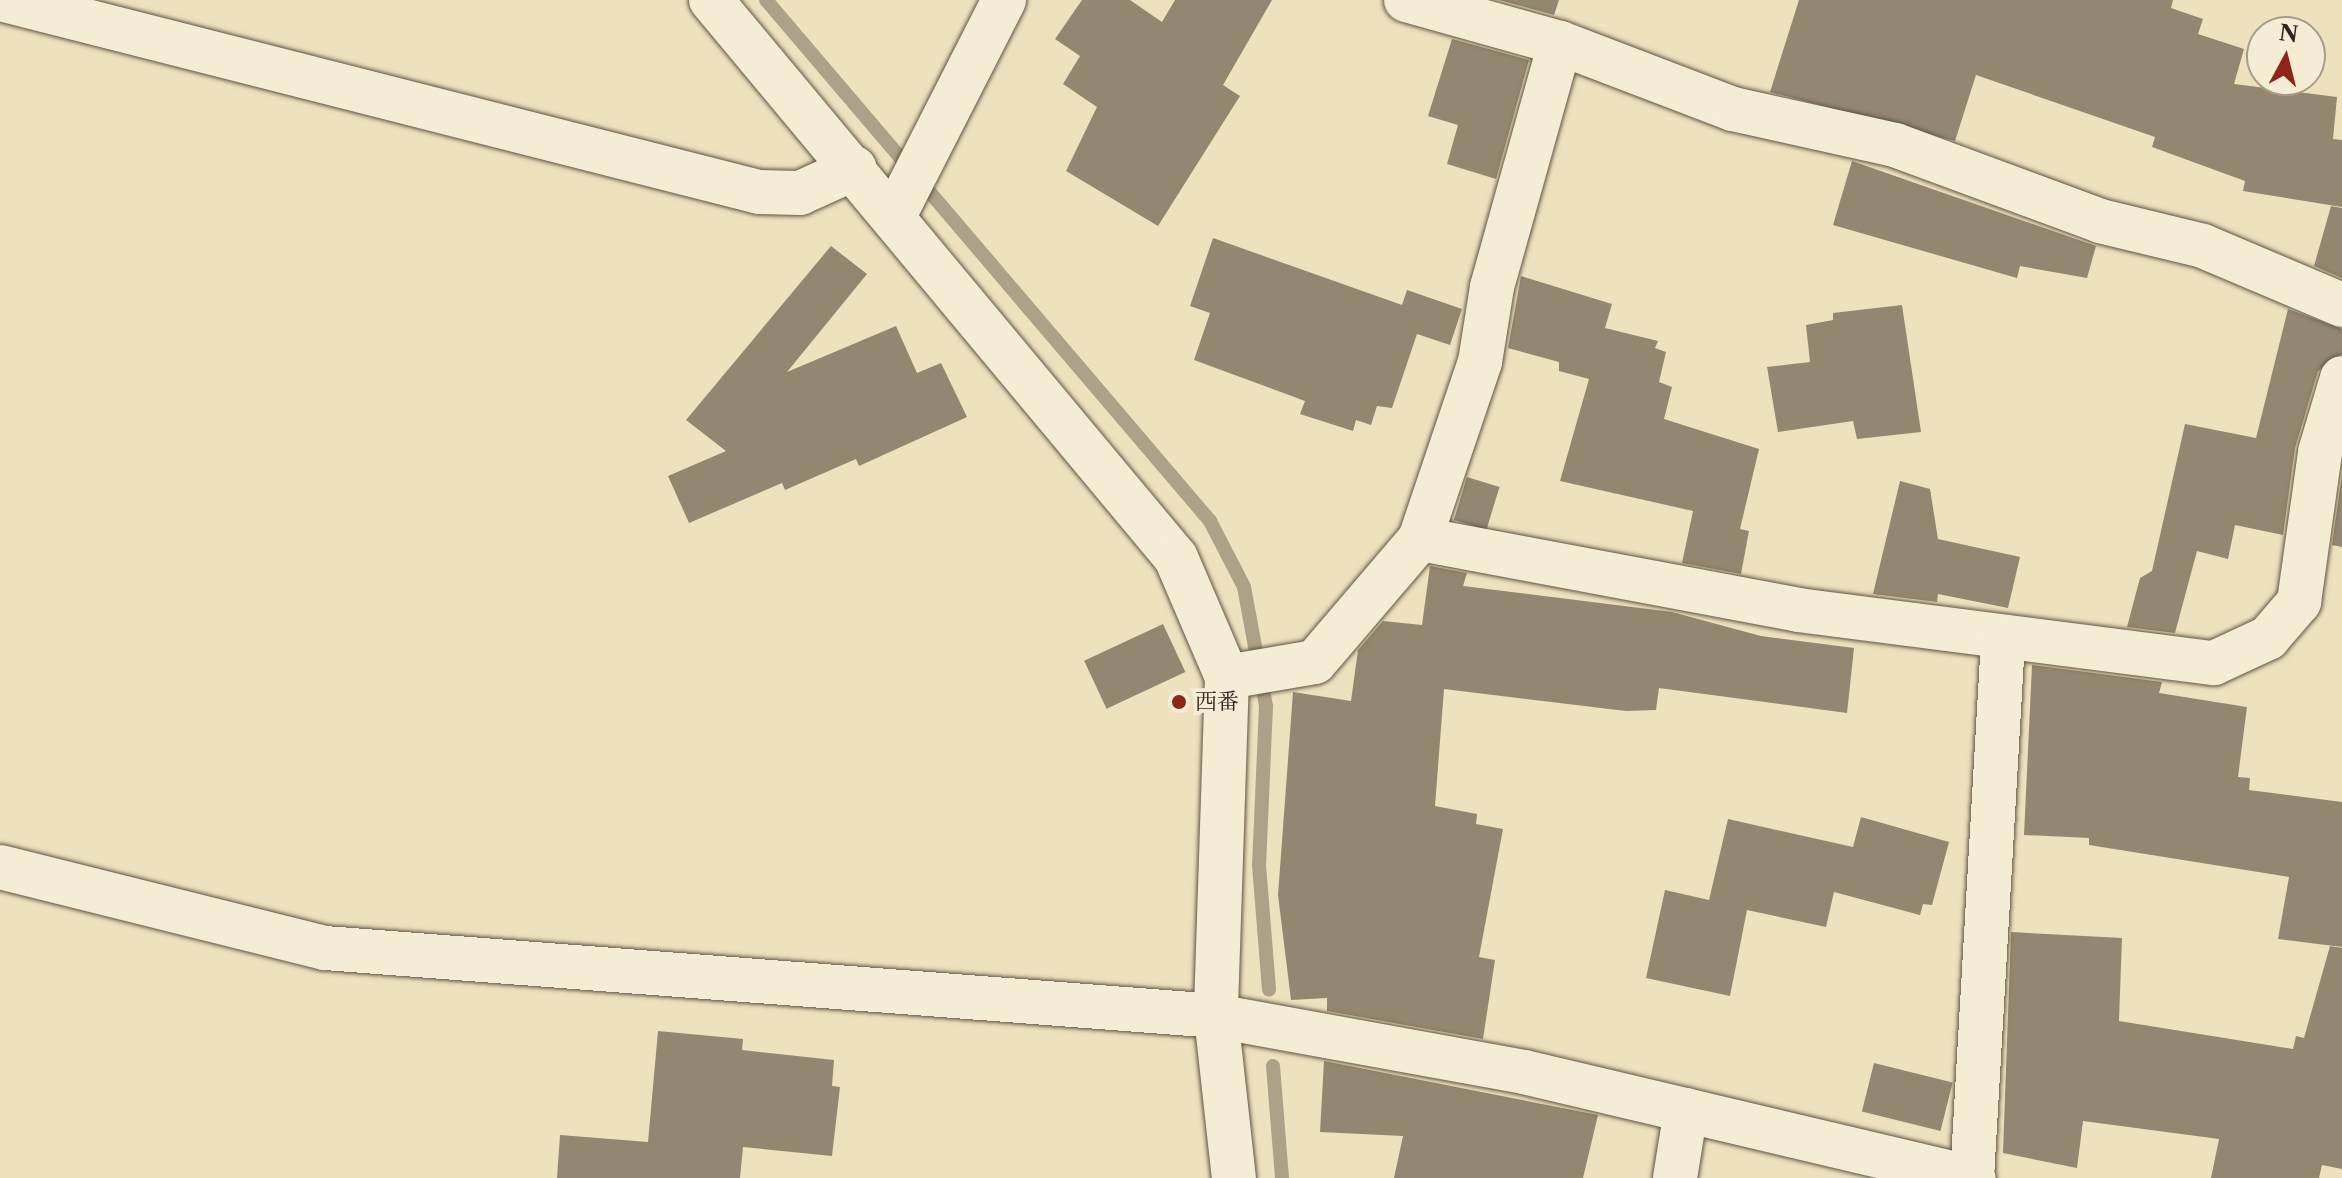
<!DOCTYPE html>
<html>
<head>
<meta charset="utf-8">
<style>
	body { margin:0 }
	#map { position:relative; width:2342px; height:1178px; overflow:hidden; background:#eee1be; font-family:"Libre Caslon Text","Noto Serif JP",serif }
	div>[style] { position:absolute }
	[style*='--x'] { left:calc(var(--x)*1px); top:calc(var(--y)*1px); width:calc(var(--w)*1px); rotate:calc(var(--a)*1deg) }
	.stream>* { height:14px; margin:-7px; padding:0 7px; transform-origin:7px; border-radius:7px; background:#ada187 }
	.building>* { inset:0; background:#938771; transform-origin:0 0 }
	.roads { filter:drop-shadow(0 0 2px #605445) drop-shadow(0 0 2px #605445) }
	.minor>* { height:44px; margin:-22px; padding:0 22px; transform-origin:22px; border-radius:22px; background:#f4ecd5 }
	.dots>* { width:22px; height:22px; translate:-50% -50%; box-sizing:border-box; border:4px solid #f4ecd5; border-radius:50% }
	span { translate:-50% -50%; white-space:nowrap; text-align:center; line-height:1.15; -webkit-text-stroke:8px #f4ecd5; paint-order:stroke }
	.poi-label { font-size:22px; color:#30251d }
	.left { translate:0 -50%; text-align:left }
	.north { position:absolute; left:2246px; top:16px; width:80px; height:80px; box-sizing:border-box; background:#f4ecd5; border:2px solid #a69c8b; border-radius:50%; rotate:7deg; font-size:22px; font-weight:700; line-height:32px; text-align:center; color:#30251d }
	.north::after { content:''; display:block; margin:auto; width:28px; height:36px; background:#8f2418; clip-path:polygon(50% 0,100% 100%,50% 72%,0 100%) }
</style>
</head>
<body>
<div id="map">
	<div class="stream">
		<i style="--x:766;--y:0;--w:685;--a:49.56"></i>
		<i style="--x:1210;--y:521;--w:74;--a:62.7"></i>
		<i style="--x:1244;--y:587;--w:121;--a:79.5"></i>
		<i style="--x:1266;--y:706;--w:159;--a:92.5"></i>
		<i style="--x:1259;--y:865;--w:125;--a:85.4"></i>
		<i style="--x:1273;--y:1066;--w:112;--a:85.4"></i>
	</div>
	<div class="building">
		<i style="clip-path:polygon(1082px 0,1130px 0,1162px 22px,1175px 0,1272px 0,1223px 85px,1240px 96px,1158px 226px,1066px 171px,1097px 107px,1063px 84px,1080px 56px,1055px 39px)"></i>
		<i style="clip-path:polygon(1499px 0,1559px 0,1554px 15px)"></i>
		<i style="clip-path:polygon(1799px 0,2173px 0,2171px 8px,2203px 19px,2198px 34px,2244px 49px,2234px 84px,2337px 97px,2333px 139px,2342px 140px,2342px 207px,2243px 191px,2245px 181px,2152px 147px,2155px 137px,1976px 75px,1955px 141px,1770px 92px)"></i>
		<i style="clip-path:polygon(1452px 39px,1529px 60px,1496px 179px,1447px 164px,1458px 125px,1428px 116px)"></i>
		<i style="clip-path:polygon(1852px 161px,2096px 246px,2087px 278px,2020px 266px,2017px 278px,1833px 225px)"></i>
		<i style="clip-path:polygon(2331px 206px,2342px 208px,2342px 278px,2314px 266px)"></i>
		<i style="clip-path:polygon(1213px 238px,1402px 305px,1407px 290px,1462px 309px,1450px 345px,1417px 334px,1392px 408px,1377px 406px,1371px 425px,1356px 420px,1353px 431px,1300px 414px,1305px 401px,1194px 360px,1210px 313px,1190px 306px)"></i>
		<i style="clip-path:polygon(831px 246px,867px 274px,787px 372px,896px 326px,917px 373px,941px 363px,967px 417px,859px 466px,856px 459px,785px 490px,782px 483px,689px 523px,668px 476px,726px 451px,686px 420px)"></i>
		<i style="clip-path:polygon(1521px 276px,1612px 304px,1605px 328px,1658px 341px,1655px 348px,1666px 352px,1659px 382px,1672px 387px,1664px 419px,1759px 449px,1740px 529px,1749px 531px,1741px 574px,1682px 563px,1693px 511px,1560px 481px,1589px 379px,1559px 371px,1559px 362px,1508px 348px)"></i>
		<i style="clip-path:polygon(1902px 305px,1921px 432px,1857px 439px,1853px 421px,1778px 432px,1767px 367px,1810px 362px,1806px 325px,1833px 320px,1833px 313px)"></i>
		<i style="clip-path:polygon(2288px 309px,2342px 329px,2342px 354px,2318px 371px,2295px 448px,2283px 535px,2235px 525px,2228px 559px,2197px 551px,2175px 633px,2127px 627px,2140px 578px,2152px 571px,2185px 424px,2256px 438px)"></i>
		<i style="clip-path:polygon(2342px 475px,2342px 547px,2332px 545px)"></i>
		<i style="left:1467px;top:477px;width:34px;height:45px;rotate:17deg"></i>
		<i style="clip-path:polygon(1900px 481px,1930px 489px,1938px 539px,2020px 557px,2008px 608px,1938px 594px,1937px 602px,1873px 594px)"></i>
		<i style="clip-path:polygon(1430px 566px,1467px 573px,1463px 586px,1672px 612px,1761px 636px,1854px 648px,1847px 713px,1659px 688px,1656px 710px,1626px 711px,1444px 689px,1435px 806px,1477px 814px,1476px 824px,1503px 829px,1479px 957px,1495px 960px,1483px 1039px,1327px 1011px,1327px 998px,1291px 1000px,1278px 895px,1293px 692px,1351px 701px,1358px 650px,1383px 621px,1422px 625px)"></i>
		<i style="left:1163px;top:624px;width:53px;height:87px;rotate:65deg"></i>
		<i style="clip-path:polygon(2032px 665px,2162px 682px,2159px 693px,2247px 707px,2238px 777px,2250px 778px,2249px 790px,2342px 802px,2342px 947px,2278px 939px,2289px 877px,2089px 845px,2089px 838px,2024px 835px)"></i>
		<i style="clip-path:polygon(1861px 817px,1949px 842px,1932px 905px,1923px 904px,1920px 915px,1834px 892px,1826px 927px,1747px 910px,1730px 996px,1646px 978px,1665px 890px,1709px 900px,1728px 819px,1853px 847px)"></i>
		<i style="clip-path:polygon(2011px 932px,2122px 938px,2119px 1021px,2293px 1049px,2296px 1036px,2304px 1038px,2330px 946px,2342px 948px,2342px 1169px,2322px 1165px,2319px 1178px,2211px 1178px,2219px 1139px,2083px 1121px,2077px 1168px,2003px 1153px)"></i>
		<i style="clip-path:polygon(658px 1031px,743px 1039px,742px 1050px,834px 1060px,832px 1086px,840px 1087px,832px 1156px,743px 1147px,740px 1178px,557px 1178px,560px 1135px,648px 1142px)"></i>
		<i style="clip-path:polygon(1324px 1061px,1598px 1115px,1583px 1178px,1394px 1178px,1403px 1136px,1320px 1132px)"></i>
		<i style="left:1874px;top:1063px;width:81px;height:50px;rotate:14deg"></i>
	</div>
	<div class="roads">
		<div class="minor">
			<i style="--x:4;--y:0;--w:779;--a:14.27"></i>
			<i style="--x:759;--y:192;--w:41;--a:1.4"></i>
			<i style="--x:800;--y:193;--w:60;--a:-24.4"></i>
			<i style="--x:711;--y:0;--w:726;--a:50.19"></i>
			<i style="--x:1176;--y:558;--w:129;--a:66.8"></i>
			<i style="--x:1227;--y:677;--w:339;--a:91.9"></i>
			<i style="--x:1216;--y:1016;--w:163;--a:83.7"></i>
			<i style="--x:1406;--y:0;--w:160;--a:15.6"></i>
			<i style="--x:1560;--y:43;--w:185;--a:20.9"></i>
			<i style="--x:1733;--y:109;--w:166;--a:12.5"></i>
			<i style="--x:1895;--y:145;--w:219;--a:20.3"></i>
			<i style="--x:2100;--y:221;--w:106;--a:13.6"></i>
			<i style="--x:2203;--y:246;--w:151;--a:23"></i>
			<i style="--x:895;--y:214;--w:240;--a:-63"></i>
			<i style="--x:1420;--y:539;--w:385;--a:10.6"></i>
			<i style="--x:1798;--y:610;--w:419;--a:7.3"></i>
			<i style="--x:2214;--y:663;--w:60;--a:-24.8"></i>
			<i style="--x:2268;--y:638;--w:48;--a:-49.3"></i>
			<i style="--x:2299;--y:602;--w:151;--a:-82"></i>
			<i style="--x:2320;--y:452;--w:77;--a:-73.4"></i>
			<i style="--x:1227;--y:677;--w:89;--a:-9.7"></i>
			<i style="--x:1315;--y:662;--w:162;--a:-49.5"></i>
			<i style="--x:1420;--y:539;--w:187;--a:-71.3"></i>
			<i style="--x:1480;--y:362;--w:76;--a:-80.9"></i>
			<i style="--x:1492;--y:287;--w:253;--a:-74.4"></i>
			<i style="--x:0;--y:867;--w:335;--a:14"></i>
			<i style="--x:325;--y:948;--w:894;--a:4.36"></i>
			<i style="--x:1216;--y:1016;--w:313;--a:10.3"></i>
			<i style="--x:1524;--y:1072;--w:462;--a:13.3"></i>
			<i style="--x:1675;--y:1178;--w:69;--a:-80.8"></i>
			<i style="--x:1972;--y:1178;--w:538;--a:-86.7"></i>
		</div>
	</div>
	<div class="dots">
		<i style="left:1179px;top:702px;background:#8f2418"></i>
	</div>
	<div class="poi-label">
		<span class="left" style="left:1195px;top:702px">西番</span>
	</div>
	<div class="north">N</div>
</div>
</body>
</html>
